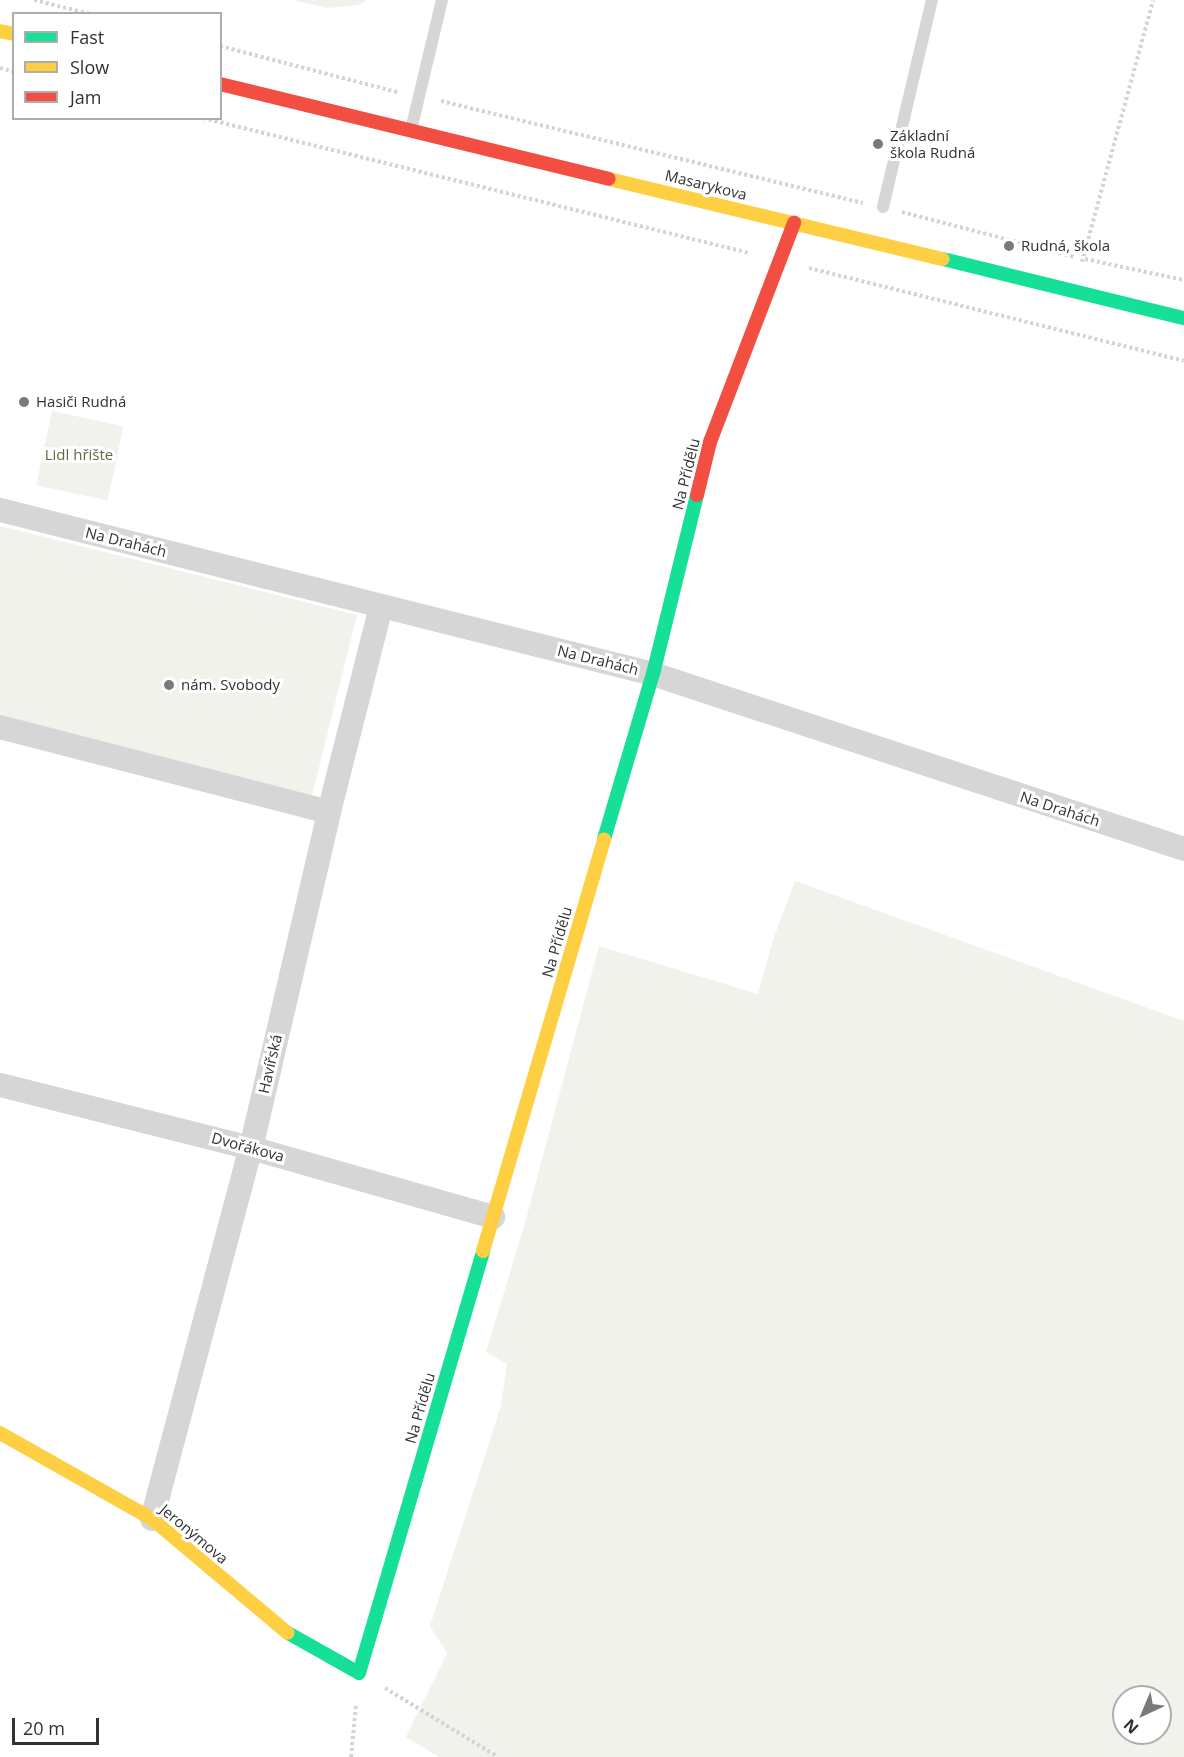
<!DOCTYPE html>
<html>
<head>
<meta charset="utf-8">
<style>
	body { margin:0 }
	#map { position:relative; width:1184px; height:1757px; overflow:hidden; background:#fff; font-family:"Open Sans",sans-serif }
	div>[style] { position:absolute }
	[style*='--x'] { left:calc(var(--x)*1px); top:calc(var(--y)*1px); width:calc(var(--w)*1px); rotate:calc(var(--a)*1deg) }
	.green>* { inset:0; background:#f1f2eb; transform-origin:0 0 }
	.path>* { height:4px; margin-top:-2px; transform-origin:0; background:repeating-linear-gradient(90deg,#d4d4d4 0 3px,transparent 0 6px) }
	.lane>* { height:12px; margin:-6px; padding:0 6px; transform-origin:6px; border-radius:6px; background:#d6d6d6 }
	.street>* { height:24px; margin:-12px; padding:0 12px; transform-origin:12px; border-radius:12px; background:#d6d6d6 }
	.fast>* { height:14px; margin:-7px; padding:0 7px; transform-origin:7px; border-radius:7px; background:#16e098 }
	.slow>* { height:14px; margin:-7px; padding:0 7px; transform-origin:7px; border-radius:7px; background:#ffcf43 }
	.jam>* { height:14px; margin:-7px; padding:0 7px; transform-origin:7px; border-radius:7px; background:#f24e42 }
	.dots>* { width:16px; height:16px; translate:-50% -50%; box-sizing:border-box; border:3px solid #fff; border-radius:50% }
	span { translate:-50% -50%; white-space:nowrap; text-align:center; line-height:1.15; -webkit-text-stroke:6px #fff; paint-order:stroke }
	.poi-label { font-size:15px; color:#323232 }
	.left { translate:0 -50%; text-align:left }
	.street-label { font-size:15px; color:#323232 }
	.park-label { font-size:15px; color:#606c41 }
	.legend { position:absolute; left:12px; top:12px; width:210px; height:108px; box-sizing:border-box; background:#fff; border:2px solid #adadad; margin:0; padding:8px 10px; list-style:none; font-size:18px; color:#323232 }
	.legend li { display:flex; align-items:center; gap:12px; height:30px }
	.legend b { width:30px; border:2px solid #adadad }
	.north { position:absolute; left:1112px; top:1685px; width:60px; height:60px; box-sizing:border-box; background:#fff; border:2px solid #adadad; border-radius:50%; rotate:224deg; font-size:16px; font-weight:700; line-height:24px; text-align:center; color:#323232 }
	.north::after { content:''; display:block; margin:auto; width:21px; height:27px; background:#7a7a7a; clip-path:polygon(50% 0,100% 100%,50% 72%,0 100%) }
	.scale { position:absolute; left:12px; top:1718px; width:87px; height:27px; box-sizing:border-box; border:3px solid #323232; border-top:0; padding-left:8px; font-size:18px; line-height:21px; white-space:nowrap; color:#323232; -webkit-text-stroke:4px #fff; paint-order:stroke }
</style>
</head>
<body>
<div id="map">
	<div class="green">
		<i style="clip-path:polygon(292px 0,367px 0,358px 5px,328px 8px)"></i>
		<i style="left:52px;top:411px;width:73px;height:76px;rotate:12deg"></i>
		<i style="left:0;top:526px;width:368px;height:189px;rotate:14deg"></i>
		<i style="clip-path:polygon(evenodd,795px 881px,1184px 1021px,1184px 1757px,439px 1757px,406px 1737px,447px 1653px,430px 1626px,501px 1406px,507px 1364px,486px 1352px,525px 1223px,599px 946px,758px 994px,774px 937px,795px 881px,1124px 1697px,1160px 1697px,1160px 1733px,1124px 1733px,1124px 1697px)"></i>
	</div>
	<div class="path">
		<i style="--x:34;--y:0;--w:59;--a:13.8"></i>
		<i style="--x:220;--y:46;--w:186;--a:14.6"></i>
		<i style="--x:0;--y:68;--w:15;--a:16"></i>
		<i style="--x:441;--y:101;--w:434;--a:13.6"></i>
		<i style="--x:203;--y:118;--w:562;--a:13.89"></i>
		<i style="--x:902;--y:212;--w:179;--a:14.6"></i>
		<i style="--x:1085;--y:259;--w:101;--a:12"></i>
		<i style="--x:1082;--y:262;--w:271;--a:-74.8"></i>
		<i style="--x:809;--y:268;--w:386;--a:13.9"></i>
		<i style="--x:385;--y:1688;--w:132;--a:31.4"></i>
		<i style="--x:351;--y:1757;--w:53;--a:-84.6"></i>
	</div>
	<div class="lane">
		<i style="--x:411;--y:130;--w:134;--a:-76.6"></i>
		<i style="--x:883;--y:207;--w:213;--a:-76.7"></i>
	</div>
	<div class="street">
		<i style="--x:0;--y:510;--w:673;--a:14.1"></i>
		<i style="--x:653;--y:674;--w:559;--a:18.24"></i>
		<i style="--x:0;--y:727;--w:340;--a:14.5"></i>
		<i style="--x:0;--y:1085;--w:259;--a:14.1"></i>
		<i style="--x:251;--y:1148;--w:252;--a:15.9"></i>
		<i style="--x:152;--y:1519;--w:384;--a:-75.1"></i>
		<i style="--x:251;--y:1148;--w:345;--a:-76.9"></i>
		<i style="--x:329;--y:812;--w:211;--a:-75.8"></i>
	</div>
	<div class="fast">
		<i style="--x:943;--y:259;--w:248;--a:13.8"></i>
		<i style="--x:604;--y:839;--w:172;--a:-73.5"></i>
		<i style="--x:653;--y:674;--w:184;--a:-76.2"></i>
		<i style="--x:288;--y:1633;--w:81;--a:29.4"></i>
		<i style="--x:359;--y:1673;--w:440;--a:-73.6"></i>
	</div>
	<div class="slow">
		<i style="--x:0;--y:31;--w:14;--a:12"></i>
		<i style="--x:609;--y:179;--w:343;--a:13.5"></i>
		<i style="--x:483;--y:1251;--w:429;--a:-73.6"></i>
		<i style="--x:0;--y:1433;--w:175;--a:29.5"></i>
		<i style="--x:152;--y:1519;--w:177;--a:40"></i>
	</div>
	<div class="jam">
		<i style="--x:220;--y:84;--w:400;--a:13.7"></i>
		<i style="--x:697;--y:495;--w:55;--a:-76.2"></i>
		<i style="--x:710;--y:442;--w:235;--a:-69"></i>
	</div>
	<div class="dots">
		<i style="left:878px;top:144px;background:#7a7a7a"></i>
		<i style="left:1009px;top:246px;background:#7a7a7a"></i>
		<i style="left:24px;top:402px;background:#7a7a7a"></i>
		<i style="left:169px;top:685px;background:#7a7a7a"></i>
	</div>
	<div class="poi-label">
		<span class="left" style="left:890px;top:144px">Základní<br>škola Rudná</span>
		<span class="left" style="left:1021px;top:246px">Rudná, škola</span>
		<span class="left" style="left:36px;top:402px">Hasiči Rudná</span>
		<span class="left" style="left:181px;top:685px">nám. Svobody</span>
	</div>
	<div class="street-label">
		<span style="left:706px;top:185px;rotate:14deg">Masarykova</span>
		<span style="left:686px;top:474px;rotate:-76deg">Na Přídělu</span>
		<span style="left:126px;top:542px;rotate:14deg">Na Drahách</span>
		<span style="left:598px;top:660px;rotate:14deg">Na Drahách</span>
		<span style="left:1060px;top:809px;rotate:18deg">Na Drahách</span>
		<span style="left:557px;top:942px;rotate:-74deg">Na Přídělu</span>
		<span style="left:270px;top:1064px;rotate:-77deg">Havířská</span>
		<span style="left:248px;top:1147px;rotate:15deg">Dvořákova</span>
		<span style="left:420px;top:1408px;rotate:-74deg">Na Přídělu</span>
		<span style="left:194px;top:1534px;rotate:40deg">Jeronýmova</span>
	</div>
	<div class="park-label">
		<span style="left:79px;top:455px">Lidl hřište</span>
	</div>
	<ul class="legend">
	<li><b style="height:8px;background:#16e098"></b>Fast</li>
	<li><b style="height:8px;background:#ffcf43"></b>Slow</li>
	<li><b style="height:8px;background:#f24e42"></b>Jam</li>
	</ul>
	<div class="north">N</div>
	<div class="scale">20 m</div>
</div>
</body>
</html>
